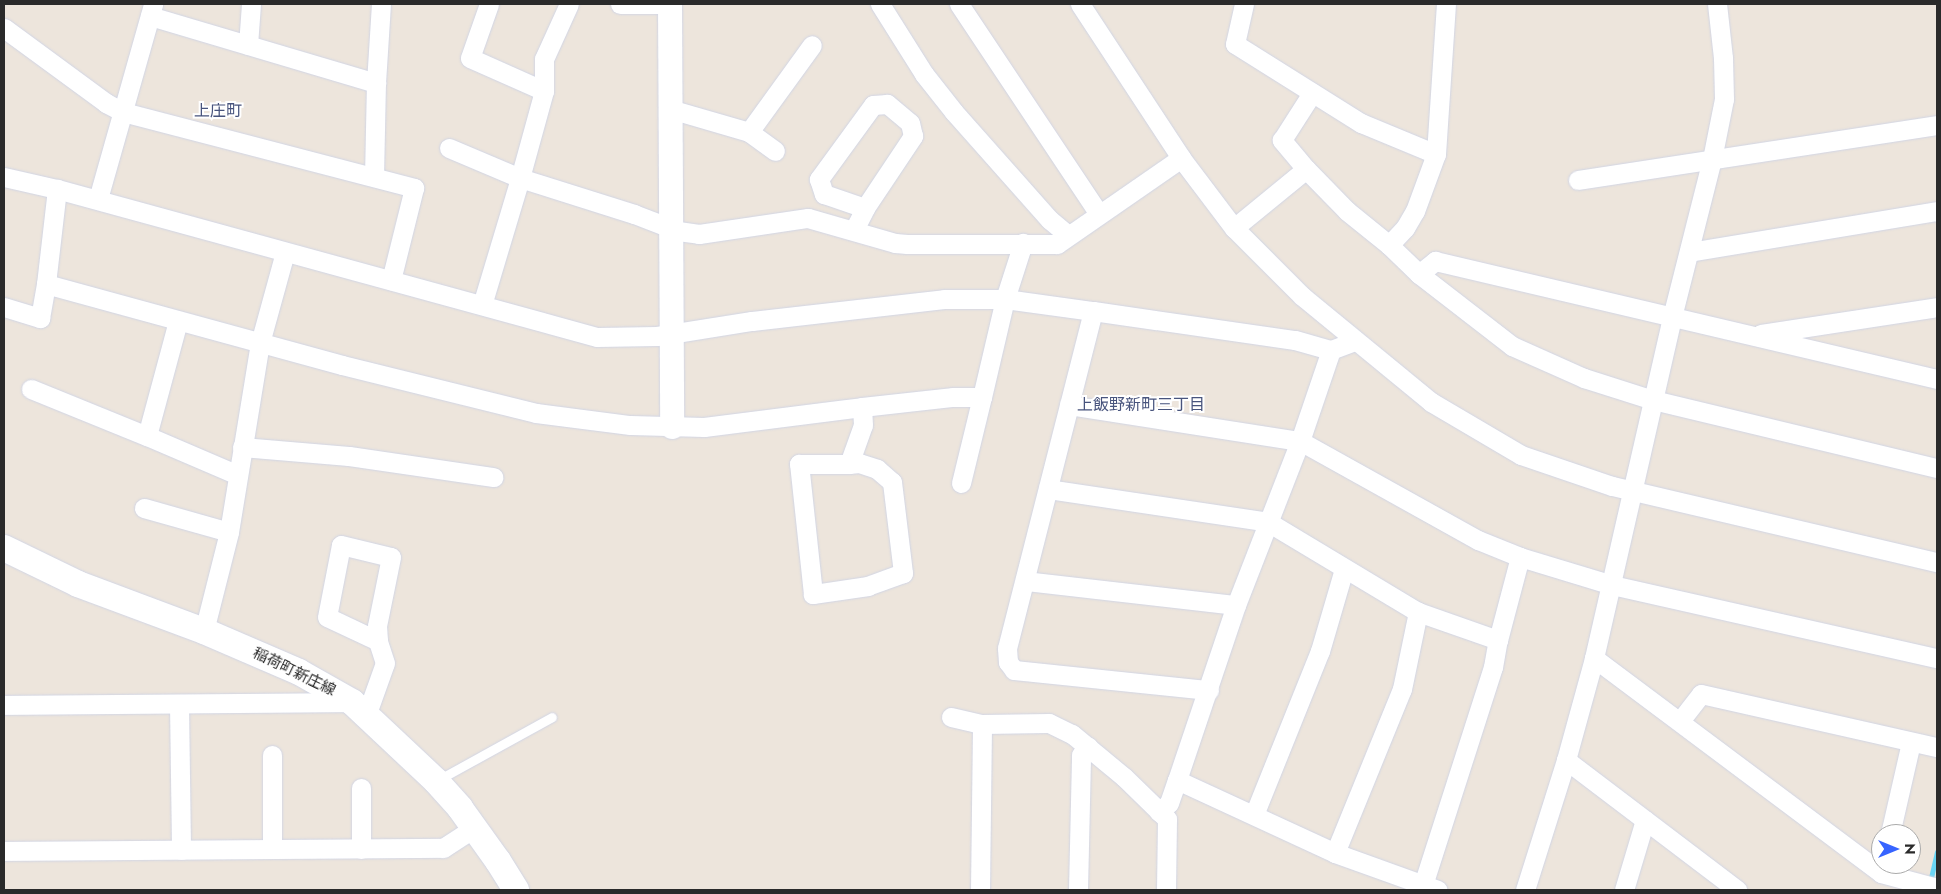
<!DOCTYPE html>
<html>
<head>
<meta charset="utf-8">
<style>
	body { margin:0 }
	#map { position:relative; width:1941px; height:894px; overflow:hidden; background:#ede5dc; font-family:Jost,"Noto Sans JP",sans-serif }
	div>[style] { position:absolute }
	[style*='--x'] { left:calc(var(--x)*1px); top:calc(var(--y)*1px); width:calc(var(--w)*1px); rotate:calc(var(--a)*1deg) }
	.stream>* { height:5px; margin:-2.5px; padding:0 2.5px; transform-origin:2.5px; border-radius:2.5px; background:#69d5f4 }
	.roads { filter:drop-shadow(0 0 1px #d1d5e4) drop-shadow(0 0 1px #d1d5e4) }
	.service>* { height:9px; margin:-4.5px; padding:0 4.5px; transform-origin:4.5px; border-radius:4.5px; background:#fff }
	.minor>* { height:19px; margin:-9.5px; padding:0 9.5px; transform-origin:9.5px; border-radius:9.5px; background:#fff }
	.tertiary>* { height:24px; margin:-12px; padding:0 12px; transform-origin:12px; border-radius:12px; background:#fff }
	.secondary>* { height:26px; margin:-13px; padding:0 13px; transform-origin:13px; border-radius:13px; background:#fff }
	span { translate:-50% -50%; white-space:nowrap; text-align:center; line-height:1.15; -webkit-text-stroke:4px #fff; paint-order:stroke }
	.street-label { font-size:15px; color:#2a2a2a }
	.neighbourhood-label { font-size:16px; color:#48547d }
	.frame { position:absolute; inset:0; border:5px solid #2a2a2a; pointer-events:none }
	.north { position:absolute; left:1871px; top:824px; width:50px; height:50px; box-sizing:border-box; background:#fff; border:1px solid #aaa; border-radius:50%; rotate:90deg; font-size:14px; font-weight:700; line-height:20px; text-align:center; color:#2a2a2a }
	.north::after { content:''; display:block; margin:auto; width:18px; height:22px; background:#3764ff; clip-path:polygon(50% 0,100% 100%,50% 72%,0 100%) }
</style>
</head>
<body>
<div id="map">
	<div class="stream">
		<i style="--x:1930;--y:882;--w:31;--a:-77"></i>
	</div>
	<div class="roads">
		<div class="service">
			<i style="--x:438;--y:780;--w:130;--a:-28.9"></i>
		</div>
		<div class="minor">
			<i style="--x:489;--y:4;--w:57;--a:109.4"></i>
			<i style="--x:470;--y:58;--w:81;--a:24"></i>
			<i style="--x:620;--y:4;--w:50;--a:0"></i>
			<i style="--x:880;--y:4;--w:83;--a:57.8"></i>
			<i style="--x:924;--y:74;--w:48;--a:51.7"></i>
			<i style="--x:954;--y:112;--w:144;--a:48.4"></i>
			<i style="--x:1050;--y:220;--w:23;--a:40"></i>
			<i style="--x:959;--y:4;--w:252;--a:56.3"></i>
			<i style="--x:1080;--y:4;--w:184;--a:56.7"></i>
			<i style="--x:1181;--y:158;--w:88;--a:52.9"></i>
			<i style="--x:1234;--y:228;--w:96;--a:45"></i>
			<i style="--x:1302;--y:296;--w:167;--a:39.4"></i>
			<i style="--x:1431;--y:402;--w:104;--a:30.5"></i>
			<i style="--x:1521;--y:455;--w:96;--a:18.8"></i>
			<i style="--x:1612;--y:486;--w:334;--a:13.2"></i>
			<i style="--x:1244;--y:4;--w:41;--a:102.7"></i>
			<i style="--x:1235;--y:44;--w:149;--a:32.1"></i>
			<i style="--x:1361;--y:123;--w:81;--a:22.5"></i>
			<i style="--x:1436;--y:154;--w:150;--a:-86.2"></i>
			<i style="--x:150;--y:16;--w:236;--a:16.5"></i>
			<i style="--x:4;--y:28;--w:127;--a:36.3"></i>
			<i style="--x:106;--y:103;--w:19;--a:28"></i>
			<i style="--x:123;--y:112;--w:301;--a:14.6"></i>
			<i style="--x:414;--y:188;--w:95;--a:104"></i>
			<i style="--x:248;--y:45;--w:41;--a:-85.8"></i>
			<i style="--x:670;--y:109;--w:82;--a:16.2"></i>
			<i style="--x:749;--y:132;--w:32;--a:36"></i>
			<i style="--x:749;--y:132;--w:107;--a:-54.1"></i>
			<i style="--x:449;--y:148;--w:77;--a:22.9"></i>
			<i style="--x:520;--y:178;--w:90;--a:-74.6"></i>
			<i style="--x:544;--y:91;--w:32;--a:-90"></i>
			<i style="--x:544;--y:59;--w:60;--a:-65.6"></i>
			<i style="--x:1306;--y:169;--w:38;--a:-130"></i>
			<i style="--x:1282;--y:140;--w:56;--a:-57.4"></i>
			<i style="--x:4;--y:177;--w:54;--a:12.8"></i>
			<i style="--x:374;--y:177;--w:94;--a:-88.8"></i>
			<i style="--x:376;--y:83;--w:79;--a:-86.4"></i>
			<i style="--x:1578;--y:180;--w:363;--a:-8.7"></i>
			<i style="--x:98;--y:199;--w:203;--a:-74.2"></i>
			<i style="--x:1234;--y:228;--w:93;--a:-39.3"></i>
			<i style="--x:1306;--y:169;--w:59;--a:45.7"></i>
			<i style="--x:1347;--y:211;--w:54;--a:39"></i>
			<i style="--x:1389;--y:245;--w:42;--a:44"></i>
			<i style="--x:1419;--y:274;--w:118;--a:37.7"></i>
			<i style="--x:1512;--y:346;--w:79;--a:24"></i>
			<i style="--x:1584;--y:378;--w:72;--a:17.7"></i>
			<i style="--x:1653;--y:400;--w:292;--a:13.5"></i>
			<i style="--x:854;--y:230;--w:25;--a:-63"></i>
			<i style="--x:865;--y:208;--w:87;--a:-56.3"></i>
			<i style="--x:913;--y:136;--w:13;--a:-103"></i>
			<i style="--x:910;--y:123;--w:30;--a:-140"></i>
			<i style="--x:887;--y:104;--w:14;--a:176"></i>
			<i style="--x:873;--y:105;--w:92;--a:126.1"></i>
			<i style="--x:819;--y:179;--w:16;--a:72"></i>
			<i style="--x:824;--y:194;--w:43;--a:18.9"></i>
			<i style="--x:1389;--y:245;--w:23;--a:-47"></i>
			<i style="--x:1405;--y:228;--w:20;--a:-60"></i>
			<i style="--x:1415;--y:211;--w:61;--a:-69.8"></i>
			<i style="--x:1689;--y:252;--w:251;--a:-9.4"></i>
			<i style="--x:1419;--y:274;--w:21;--a:-39"></i>
			<i style="--x:1435;--y:261;--w:516;--a:13.23"></i>
			<i style="--x:46;--y:284;--w:307;--a:15.3"></i>
			<i style="--x:342;--y:365;--w:200;--a:13.9"></i>
			<i style="--x:536;--y:413;--w:95;--a:7.3"></i>
			<i style="--x:630;--y:425;--w:74;--a:1.5"></i>
			<i style="--x:704;--y:427;--w:159;--a:-7.2"></i>
			<i style="--x:862;--y:407;--w:92;--a:-6.3"></i>
			<i style="--x:953;--y:397;--w:29;--a:0"></i>
			<i style="--x:982;--y:397;--w:101;--a:-76.8"></i>
			<i style="--x:1005;--y:299;--w:59;--a:-72.2"></i>
			<i style="--x:482;--y:305;--w:133;--a:-73.3"></i>
			<i style="--x:520;--y:178;--w:120;--a:17.5"></i>
			<i style="--x:634;--y:214;--w:47;--a:21.1"></i>
			<i style="--x:678;--y:231;--w:21;--a:8"></i>
			<i style="--x:699;--y:234;--w:110;--a:-8.4"></i>
			<i style="--x:808;--y:218;--w:91;--a:16"></i>
			<i style="--x:895;--y:243;--w:12;--a:5"></i>
			<i style="--x:907;--y:244;--w:150;--a:0"></i>
			<i style="--x:1057;--y:244;--w:151;--a:-34.7"></i>
			<i style="--x:4;--y:307;--w:38;--a:17"></i>
			<i style="--x:40;--y:318;--w:35;--a:-80"></i>
			<i style="--x:46;--y:284;--w:96;--a:-83.4"></i>
			<i style="--x:57;--y:189;--w:560;--a:15.33"></i>
			<i style="--x:597;--y:337;--w:60;--a:-1"></i>
			<i style="--x:657;--y:336;--w:96;--a:-9"></i>
			<i style="--x:752;--y:321;--w:193;--a:-6.5"></i>
			<i style="--x:944;--y:299;--w:61;--a:0"></i>
			<i style="--x:1005;--y:299;--w:89;--a:7.8"></i>
			<i style="--x:1093;--y:311;--w:204;--a:8.2"></i>
			<i style="--x:1295;--y:340;--w:37;--a:16"></i>
			<i style="--x:1331;--y:350;--w:25;--a:-21"></i>
			<i style="--x:1093;--y:311;--w:348;--a:104.3"></i>
			<i style="--x:1007;--y:648;--w:14;--a:86"></i>
			<i style="--x:1008;--y:662;--w:10;--a:53"></i>
			<i style="--x:1014;--y:670;--w:196;--a:5.9"></i>
			<i style="--x:178;--y:321;--w:119;--a:105.1"></i>
			<i style="--x:147;--y:436;--w:99;--a:23.2"></i>
			<i style="--x:1761;--y:334;--w:178;--a:-8.7"></i>
			<i style="--x:1331;--y:350;--w:96;--a:108.8"></i>
			<i style="--x:1300;--y:441;--w:176;--a:111.3"></i>
			<i style="--x:1236;--y:605;--w:185;--a:108.6"></i>
			<i style="--x:1177;--y:780;--w:174;--a:24.8"></i>
			<i style="--x:1335;--y:853;--w:109;--a:19.8"></i>
			<i style="--x:31;--y:389;--w:125;--a:22.1"></i>
			<i style="--x:1069;--y:405;--w:234;--a:8.9"></i>
			<i style="--x:1300;--y:441;--w:204;--a:29.1"></i>
			<i style="--x:1478;--y:540;--w:45;--a:22"></i>
			<i style="--x:1520;--y:557;--w:96;--a:16.9"></i>
			<i style="--x:1612;--y:585;--w:333;--a:12.7"></i>
			<i style="--x:242;--y:447;--w:107;--a:4.8"></i>
			<i style="--x:349;--y:456;--w:146;--a:8.3"></i>
			<i style="--x:849;--y:464;--w:10;--a:-6"></i>
			<i style="--x:859;--y:463;--w:19;--a:18"></i>
			<i style="--x:877;--y:469;--w:20;--a:41"></i>
			<i style="--x:892;--y:482;--w:92;--a:83.1"></i>
			<i style="--x:903;--y:573;--w:37;--a:160"></i>
			<i style="--x:868;--y:586;--w:56;--a:171.7"></i>
			<i style="--x:813;--y:594;--w:131;--a:-96.1"></i>
			<i style="--x:799;--y:464;--w:50;--a:0"></i>
			<i style="--x:849;--y:464;--w:41;--a:-70.3"></i>
			<i style="--x:863;--y:425;--w:18;--a:-93"></i>
			<i style="--x:961;--y:483;--w:89;--a:-76.3"></i>
			<i style="--x:1048;--y:489;--w:222;--a:8.5"></i>
			<i style="--x:1268;--y:522;--w:175;--a:31"></i>
			<i style="--x:1418;--y:612;--w:85;--a:19.3"></i>
			<i style="--x:144;--y:508;--w:88;--a:15.8"></i>
			<i style="--x:1025;--y:581;--w:212;--a:6.5"></i>
			<i style="--x:204;--y:631;--w:102;--a:-75.8"></i>
			<i style="--x:229;--y:532;--w:192;--a:-80.7"></i>
			<i style="--x:260;--y:343;--w:94;--a:-74.6"></i>
			<i style="--x:1594;--y:658;--w:359;--a:36.8"></i>
			<i style="--x:1881;--y:873;--w:58;--a:15"></i>
			<i style="--x:179;--y:704;--w:146;--a:89.2"></i>
			<i style="--x:4;--y:705;--w:347;--a:-0.5"></i>
			<i style="--x:366;--y:716;--w:56;--a:-70.3"></i>
			<i style="--x:385;--y:663;--w:23;--a:-108"></i>
			<i style="--x:378;--y:641;--w:56;--a:-154.8"></i>
			<i style="--x:327;--y:617;--w:73;--a:-79"></i>
			<i style="--x:341;--y:545;--w:51;--a:13.5"></i>
			<i style="--x:391;--y:557;--w:70;--a:101.5"></i>
			<i style="--x:377;--y:626;--w:15;--a:86"></i>
			<i style="--x:951;--y:717;--w:32;--a:13"></i>
			<i style="--x:982;--y:724;--w:67;--a:-0.9"></i>
			<i style="--x:1049;--y:723;--w:25;--a:26"></i>
			<i style="--x:1072;--y:734;--w:67;--a:39.6"></i>
			<i style="--x:1124;--y:777;--w:60;--a:44.3"></i>
			<i style="--x:1167;--y:819;--w:71;--a:90.8"></i>
			<i style="--x:1680;--y:721;--w:34;--a:-52"></i>
			<i style="--x:1701;--y:694;--w:242;--a:12.7"></i>
			<i style="--x:272;--y:755;--w:94;--a:90"></i>
			<i style="--x:1566;--y:760;--w:215;--a:37.2"></i>
			<i style="--x:361;--y:788;--w:61;--a:90"></i>
			<i style="--x:1159;--y:812;--w:13;--a:-42"></i>
			<i style="--x:1169;--y:803;--w:24;--a:-71"></i>
			<i style="--x:1254;--y:815;--w:177;--a:-68.1"></i>
			<i style="--x:1320;--y:651;--w:85;--a:-73.7"></i>
			<i style="--x:1890;--y:834;--w:94;--a:-77.1"></i>
			<i style="--x:4;--y:851;--w:439;--a:-0.4"></i>
			<i style="--x:443;--y:848;--w:37;--a:-33"></i>
			<i style="--x:1335;--y:853;--w:177;--a:-67.8"></i>
			<i style="--x:1402;--y:689;--w:79;--a:-78.3"></i>
			<i style="--x:1423;--y:885;--w:229;--a:-72.2"></i>
			<i style="--x:1493;--y:667;--w:27;--a:-80"></i>
			<i style="--x:1498;--y:640;--w:86;--a:-75.2"></i>
			<i style="--x:980;--y:890;--w:166;--a:-89.3"></i>
			<i style="--x:1078;--y:890;--w:135;--a:-88.7"></i>
			<i style="--x:1081;--y:755;--w:11;--a:-49"></i>
			<i style="--x:1525;--y:890;--w:136;--a:-72.5"></i>
			<i style="--x:1566;--y:760;--w:106;--a:-74.6"></i>
			<i style="--x:1594;--y:658;--w:350;--a:-77.1"></i>
			<i style="--x:1672;--y:317;--w:163;--a:-75.8"></i>
			<i style="--x:1712;--y:159;--w:61;--a:-78.7"></i>
			<i style="--x:1724;--y:99;--w:41;--a:-91.4"></i>
			<i style="--x:1723;--y:58;--w:54;--a:-96.3"></i>
			<i style="--x:1624;--y:890;--w:73;--a:-73.3"></i>
		</div>
		<div class="tertiary">
			<i style="--x:670;--y:4;--w:423;--a:89.7"></i>
		</div>
		<div class="secondary">
			<i style="--x:4;--y:548;--w:82;--a:25.9"></i>
			<i style="--x:78;--y:584;--w:134;--a:20.5"></i>
			<i style="--x:204;--y:631;--w:103;--a:23.3"></i>
			<i style="--x:299;--y:672;--w:61;--a:29.5"></i>
			<i style="--x:352;--y:702;--w:115;--a:43.2"></i>
			<i style="--x:436;--y:781;--w:36;--a:48"></i>
			<i style="--x:460;--y:808;--w:65;--a:54.4"></i>
			<i style="--x:498;--y:861;--w:34;--a:58"></i>
		</div>
	</div>
	<div class="street-label">
		<span style="left:294px;top:672px;rotate:26deg">稲荷町新庄線</span>
	</div>
	<div class="neighbourhood-label">
		<span style="left:218px;top:111px">上庄町</span>
		<span style="left:1141px;top:405px">上飯野新町三丁目</span>
	</div>
	<div class="frame"></div>
	<div class="north">N</div>
</div>
</body>
</html>
